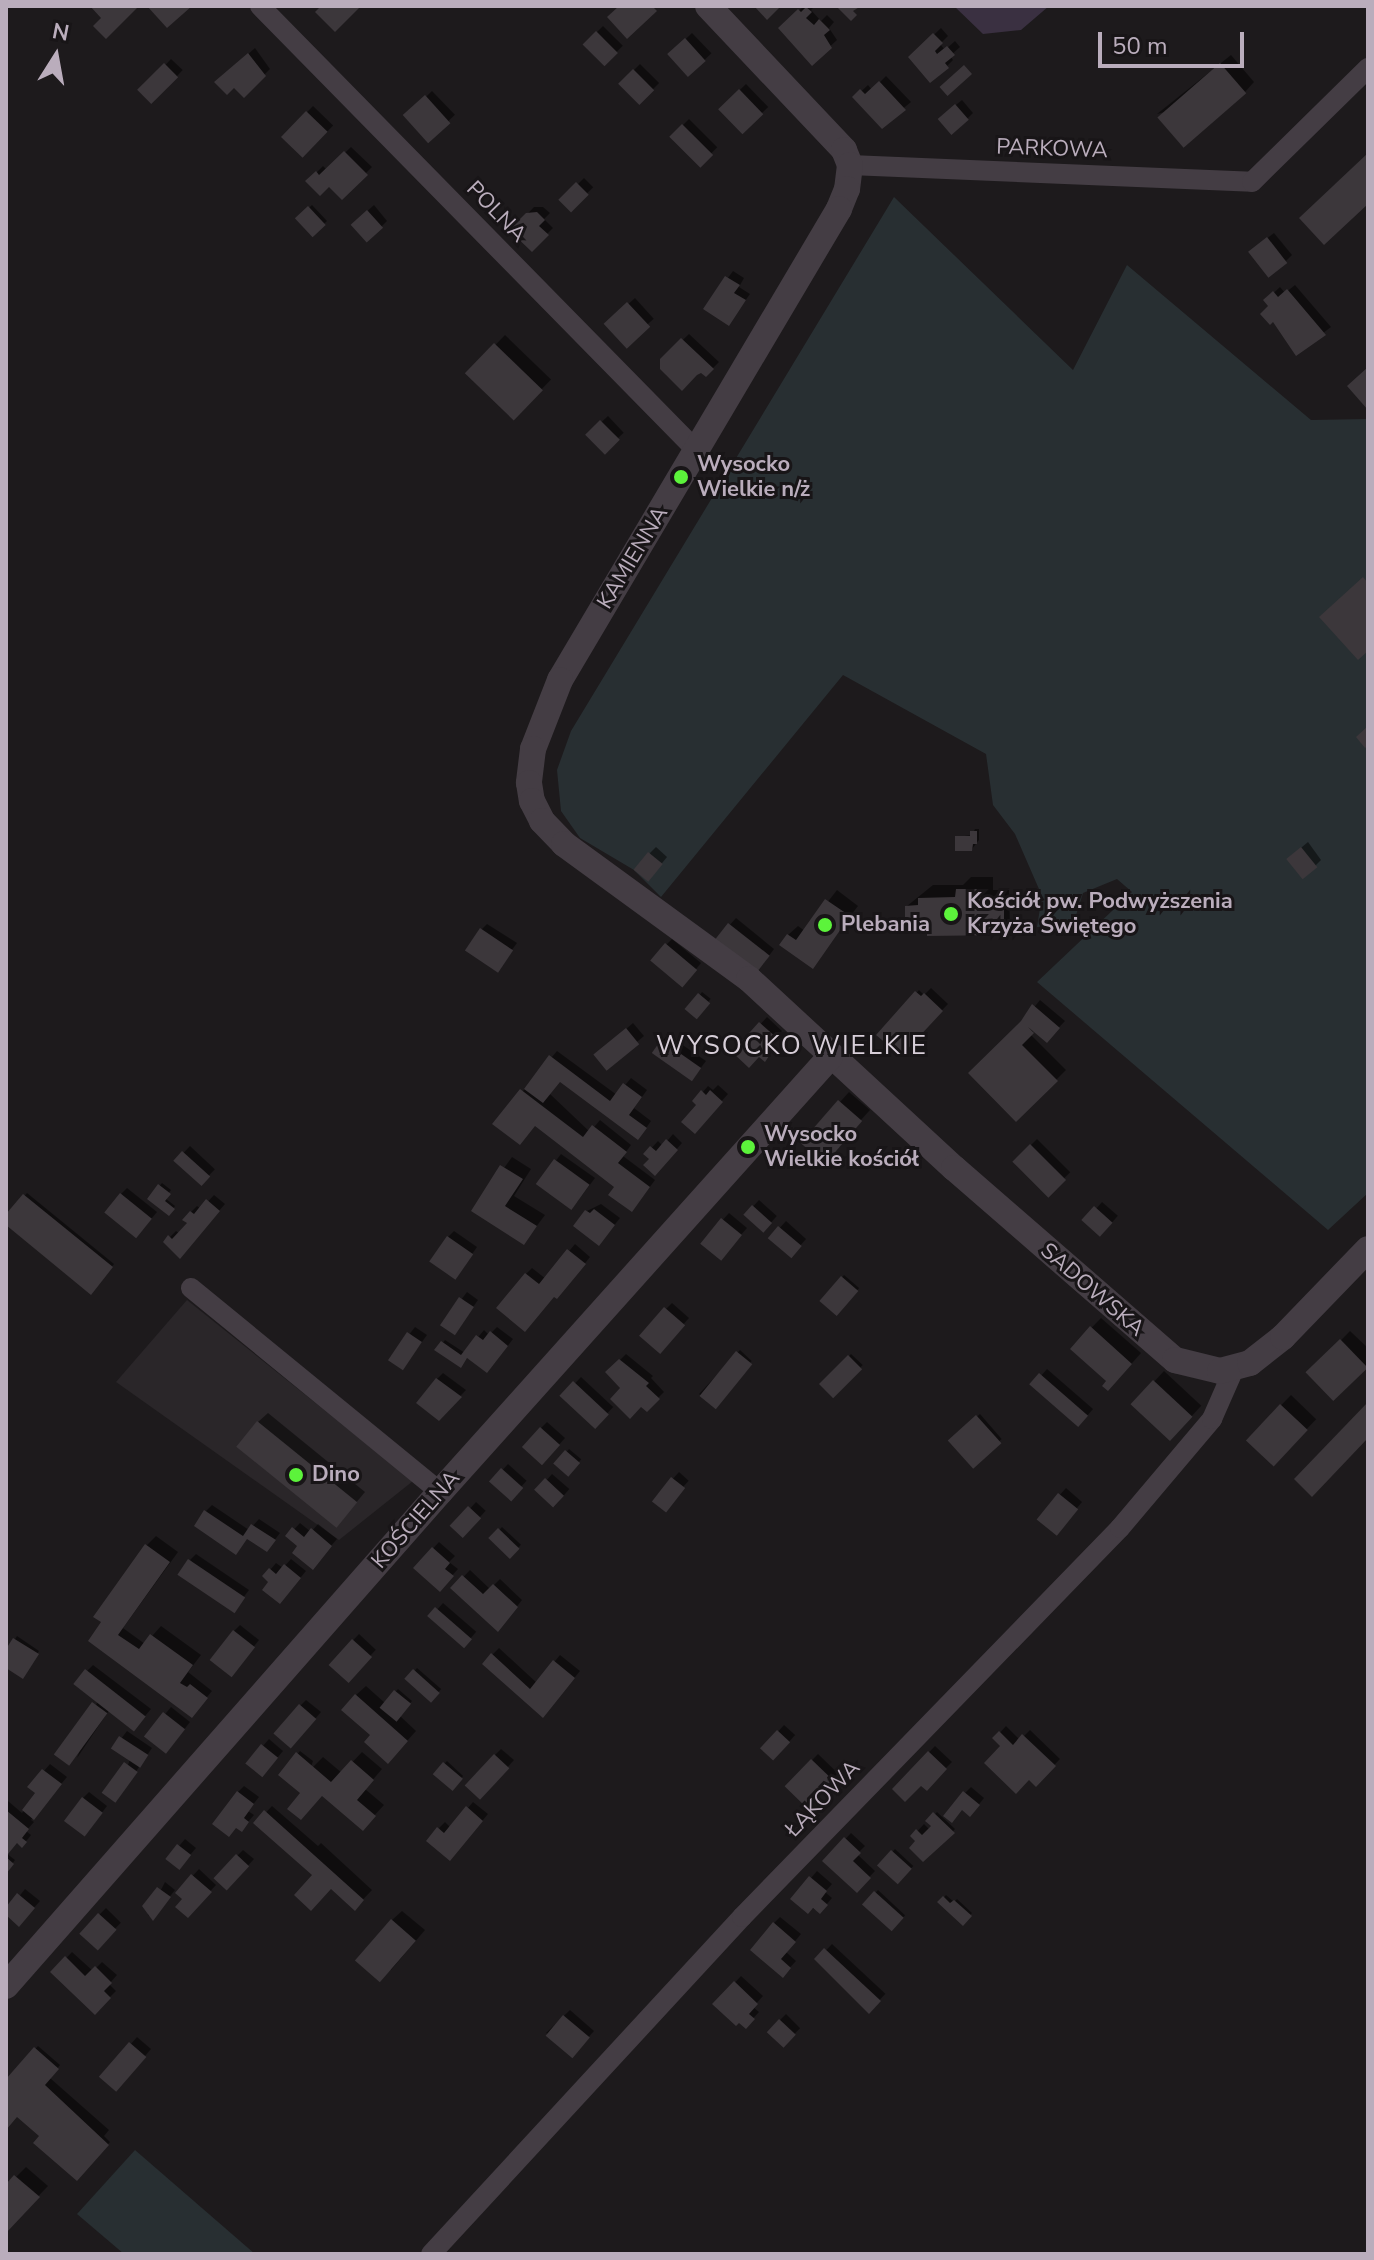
<!DOCTYPE html>
<html>
<head>
<meta charset="utf-8">
<style>
	body { margin:0 }
	#map { position:relative; width:1374px; height:2260px; overflow:hidden; background:#1d1a1c; font-family:"Nunito Sans",sans-serif }
	div>[style] { position:absolute }
	[style*='--x'] { left:calc(var(--x)*1px); top:calc(var(--y)*1px); width:calc(var(--w)*1px); rotate:calc(var(--a)*1deg) }
	.built>* { inset:0; background:#2a2629 }
	.green>* { inset:0; background:#282f32 }
	.water>* { inset:0; background:#3a3041 }
	.shadow>* { inset:0; background:#0007; transform-origin:0 0 }
	.building>* { inset:0; background:#3c373b; transform-origin:0 0 }
	.minor>* { height:20px; margin:-10px; padding:0 10px; transform-origin:10px; border-radius:10px; background:#443d44 }
	.tertiary>* { height:26px; margin:-13px; padding:0 13px; transform-origin:13px; border-radius:13px; background:#443d44 }
	.dots>* { width:22px; height:22px; translate:-50% -50%; box-sizing:border-box; border:4px solid #181517; border-radius:50% }
	span { translate:-50% -50%; white-space:nowrap; text-align:center; line-height:1.15; -webkit-text-stroke:6px #181517; paint-order:stroke }
	.street-label { font-size:22px; color:#baadbc }
	.poi-label { font-size:22px; color:#baadbc; font-weight:700 }
	.left { translate:0 -50%; text-align:left }
	.quarter-label { font-size:26px; color:#d7ced8; letter-spacing:2px }
	.frame { position:absolute; inset:0; border:8px solid #baadbc; pointer-events:none }
	.north { position:absolute; left:16px; top:16px; width:80px; height:80px; -webkit-text-stroke:6px #181517; paint-order:stroke; rotate:11deg; font-size:22px; font-weight:700; line-height:32px; text-align:center; color:#baadbc }
	.north::after { content:''; display:block; margin:auto; width:28px; height:36px; background:#baadbc; clip-path:polygon(50% 0,100% 100%,50% 72%,0 100%) }
	.scale { position:absolute; left:1098px; top:32px; width:146px; height:36px; box-sizing:border-box; border:4px solid #baadbc; border-top:0; padding-left:10px; font-size:24px; line-height:28px; white-space:nowrap; color:#baadbc; -webkit-text-stroke:6px #181517; paint-order:stroke }
</style>
</head>
<body>
<div id="map">
	<div class="built">
		<i style="clip-path:polygon(187px 1300px,413px 1481px,339px 1540px,116px 1382px)"></i>
	</div>
	<div class="green">
		<i style="clip-path:polygon(894px 197px,1073px 370px,1127px 265px,1311px 420px,1368px 419px,1368px 1193px,1328px 1230px,1037px 982px,1132px 892px,1117px 879px,1083px 893px,1073px 925px,1037px 927px,1042px 896px,1015px 834px,993px 805px,986px 754px,843px 675px,661px 897px,634px 870px,580px 838px,561px 811px,557px 770px,571px 731px)"></i>
		<i style="clip-path:polygon(135px 2150px,255px 2254px,124px 2254px,77px 2214px)"></i>
	</div>
	<div class="water">
		<i style="clip-path:polygon(954px 6px,1049px 6px,1021px 30px,983px 34px)"></i>
	</div>
	<div class="shadow">
		<i style="clip-path:polygon(804px 6px,815px 6px,811px 10px,821px 21px,827px 15px,834px 22px,829px 28px,837px 40px,812px 63px,781px 28px)"></i>
		<i style="left:603px;top:26px;width:28px;height:25px;rotate:45deg"></i>
		<i style="clip-path:polygon(941px 28px,948px 36px,940px 44px,945px 50px,955px 41px,960px 47px,950px 56px,953px 60px,947px 66px,911px 57px)"></i>
		<i style="left:692px;top:33px;width:28px;height:30px;rotate:46deg"></i>
		<i style="clip-path:polygon(255px 48px,270px 69px,244px 95px,223px 76px)"></i>
		<i style="clip-path:polygon(1231px 55px,1254px 82px,1245px 92px,1157px 114px)"></i>
		<i style="left:171px;top:59px;width:16px;height:45px;rotate:43deg"></i>
		<i style="left:640px;top:64px;width:27px;height:27px;rotate:45deg"></i>
		<i style="clip-path:polygon(886px 76px,911px 102px,882px 126px,855px 97px,868px 85px,872px 90px)"></i>
		<i style="left:746px;top:84px;width:32px;height:35px;rotate:46deg"></i>
		<i style="left:432px;top:91px;width:33px;height:37px;rotate:46deg"></i>
		<i style="clip-path:polygon(962px 100px,973px 113px,967px 119px,946px 113px)"></i>
		<i style="left:313px;top:106px;width:28px;height:42px;rotate:44deg"></i>
		<i style="left:689px;top:119px;width:40px;height:24px;rotate:45deg"></i>
		<i style="clip-path:polygon(351px 147px,372px 167px,342px 197px,329px 184px,308px 181px,323px 166px,327px 170px)"></i>
		<i style="left:584px;top:178px;width:13px;height:31px;rotate:45deg"></i>
		<i style="left:312px;top:205px;width:22px;height:19px;rotate:47deg"></i>
		<i style="clip-path:polygon(374px 205px,387px 221px,381px 227px,353px 224px)"></i>
		<i style="clip-path:polygon(534px 207px,543px 207px,550px 213px,544px 219px,553px 228px,532px 249px,512px 230px)"></i>
		<i style="clip-path:polygon(1274px 233px,1292px 255px,1286px 261px,1257px 246px)"></i>
		<i style="clip-path:polygon(733px 271px,744px 278px,739px 287px,750px 294px,729px 323px,706px 308px)"></i>
		<i style="clip-path:polygon(1295px 285px,1331px 327px,1297px 353px,1266px 300px,1280px 287px,1285px 293px)"></i>
		<i style="left:635px;top:298px;width:28px;height:38px;rotate:48deg"></i>
		<i style="clip-path:polygon(689px 334px,719px 362px,706px 375px,701px 370px,682px 389px,666px 375px,663px 359px)"></i>
		<i style="left:505px;top:335px;width:64px;height:54px;rotate:44deg"></i>
		<i style="left:608px;top:416px;width:23px;height:28px;rotate:47deg"></i>
		<i style="clip-path:polygon(975px 829px,979px 829px,979px 840px,972px 849px,957px 837px,972px 835px)"></i>
		<i style="clip-path:polygon(1308px 842px,1321px 860px,1315px 866px,1295px 853px)"></i>
		<i style="clip-path:polygon(656px 847px,667px 857px,654px 873px,650px 853px)"></i>
		<i style="clip-path:polygon(971px 877px,993px 877px,993px 890px,1009px 890px,1010px 927px,1004px 933px,929px 931px,907px 906px,933px 885px,963px 885px)"></i>
		<i style="clip-path:polygon(837px 890px,858px 906px,812px 966px,788px 935px,798px 926px,805px 931px)"></i>
		<i style="clip-path:polygon(736px 918px,774px 949px,763px 964px,718px 938px)"></i>
		<i style="clip-path:polygon(487px 924px,517px 943px,498px 969px,481px 930px)"></i>
		<i style="clip-path:polygon(672px 939px,701px 963px,688px 979px,666px 945px)"></i>
		<i style="clip-path:polygon(931px 988px,948px 1004px,901px 1053px,879px 1035px,919px 990px,924px 995px)"></i>
		<i style="left:702px;top:992px;width:11px;height:23px;rotate:38deg"></i>
		<i style="clip-path:polygon(1040px 1000px,1065px 1021px,1047px 1040px,1035px 1030px,1030px 1034px,1066px 1070px,1016px 1120px,971px 1073px,1024px 1020px)"></i>
		<i style="clip-path:polygon(767px 1017px,782px 1031px,769px 1045px,774px 1049px,771px 1053px,765px 1059px,760px 1054px,735px 1052px)"></i>
		<i style="clip-path:polygon(633px 1023px,644px 1036px,607px 1067px,603px 1049px)"></i>
		<i style="clip-path:polygon(668px 1035px,706px 1061px,693px 1078px,662px 1041px)"></i>
		<i style="clip-path:polygon(557px 1051px,617px 1095px,631px 1078px,647px 1090px,634px 1108px,651px 1121px,644px 1131px,560px 1080px,550px 1094px,590px 1132px,600px 1120px,631px 1145px,623px 1156px,655px 1180px,638px 1203px,536px 1125px,495px 1124px)"></i>
		<i style="clip-path:polygon(718px 1085px,728px 1094px,695px 1131px,699px 1105px,695px 1101px,708px 1086px,713px 1090px)"></i>
		<i style="clip-path:polygon(849px 1092px,870px 1110px,832px 1152px,840px 1102px)"></i>
		<i style="clip-path:polygon(673px 1134px,682px 1143px,661px 1167px,646px 1154px,658px 1141px,663px 1146px)"></i>
		<i style="left:1037px;top:1139px;width:47px;height:32px;rotate:45deg"></i>
		<i style="left:190px;top:1146px;width:34px;height:21px;rotate:43deg"></i>
		<i style="clip-path:polygon(561px 1154px,595px 1178px,577px 1202px,538px 1184px)"></i>
		<i style="clip-path:polygon(512px 1157px,531px 1169px,514px 1196px,545px 1215px,524px 1243px,474px 1210px)"></i>
		<i style="clip-path:polygon(162px 1183px,171px 1190px,165px 1198px,175px 1206px,169px 1214px,149px 1198px)"></i>
		<i style="clip-path:polygon(127px 1188px,157px 1212px,142px 1230px,121px 1194px)"></i>
		<i style="clip-path:polygon(27px 1193px,114px 1264px,91px 1292px,6px 1223px,6px 1218px)"></i>
		<i style="clip-path:polygon(214px 1195px,225px 1204px,185px 1250px,166px 1241px,176px 1231px,180px 1234px,190px 1223px,185px 1219px,191px 1212px,197px 1206px,201px 1209px)"></i>
		<i style="left:759px;top:1200px;width:24px;height:21px;rotate:42deg"></i>
		<i style="left:1102px;top:1202px;width:21px;height:25px;rotate:41deg"></i>
		<i style="clip-path:polygon(601px 1204px,620px 1218px,605px 1237px,587px 1211px)"></i>
		<i style="clip-path:polygon(729px 1213px,747px 1228px,726px 1252px,702px 1243px)"></i>
		<i style="left:786px;top:1221px;width:27px;height:23px;rotate:42deg"></i>
		<i style="clip-path:polygon(454px 1231px,477px 1247px,461px 1270px,448px 1237px)"></i>
		<i style="clip-path:polygon(575px 1244px,590px 1257px,563px 1291px,554px 1295px,525px 1329px,526px 1274px,532px 1268px,546px 1279px)"></i>
		<i style="left:844px;top:1275px;width:20px;height:33px;rotate:41deg"></i>
		<i style="clip-path:polygon(467px 1292px,478px 1300px,459px 1327px,442px 1325px)"></i>
		<i style="clip-path:polygon(672px 1303px,689px 1318px,665px 1345px,666px 1309px)"></i>
		<i style="clip-path:polygon(1101px 1318px,1141px 1353px,1118px 1379px,1109px 1381px,1072px 1348px)"></i>
		<i style="clip-path:polygon(415px 1327px,427px 1335px,408px 1361px,390px 1359px)"></i>
		<i style="clip-path:polygon(497px 1327px,513px 1339px,493px 1365px,437px 1350px,445px 1340px,465px 1353px,484px 1330px,489px 1335px)"></i>
		<i style="clip-path:polygon(1350px 1331px,1368px 1348px,1368px 1365px,1335px 1399px,1309px 1373px)"></i>
		<i style="left:740px;top:1350px;width:16px;height:60px;rotate:43deg"></i>
		<i style="clip-path:polygon(626px 1354px,653px 1376px,651px 1378px,664px 1392px,647px 1409px,608px 1372px)"></i>
		<i style="left:851px;top:1354px;width:16px;height:42px;rotate:43deg"></i>
		<i style="left:1047px;top:1369px;width:61px;height:21px;rotate:41deg"></i>
		<i style="left:1164px;top:1371px;width:51px;height:45px;rotate:43deg"></i>
		<i style="clip-path:polygon(443px 1373px,466px 1390px,439px 1418px,437px 1379px)"></i>
		<i style="left:581px;top:1377px;width:44px;height:25px;rotate:43deg"></i>
		<i style="left:1291px;top:1395px;width:35px;height:61px;rotate:44deg"></i>
		<i style="clip-path:polygon(268px 1413px,365px 1492px,345px 1516px,258px 1422px)"></i>
		<i style="left:980px;top:1414px;width:33px;height:40px;rotate:49deg"></i>
		<i style="clip-path:polygon(547px 1422px,565px 1438px,549px 1456px,541px 1428px)"></i>
		<i style="left:569px;top:1449px;width:16px;height:19px;rotate:40deg"></i>
		<i style="left:508px;top:1464px;width:25px;height:24px;rotate:42deg"></i>
		<i style="left:679px;top:1472px;width:13px;height:38px;rotate:42deg"></i>
		<i style="left:552px;top:1474px;width:23px;height:23px;rotate:41deg"></i>
		<i style="clip-path:polygon(1066px 1488px,1082px 1502px,1061px 1527px,1038px 1519px)"></i>
		<i style="left:476px;top:1502px;width:13px;height:33px;rotate:42deg"></i>
		<i style="clip-path:polygon(212px 1505px,249px 1530px,259px 1519px,280px 1533px,267px 1550px,248px 1537px,236px 1552px,206px 1511px)"></i>
		<i style="clip-path:polygon(300px 1523px,311px 1532px,318px 1524px,337px 1539px,318px 1561px,288px 1536px)"></i>
		<i style="left:502px;top:1527px;width:26px;height:16px;rotate:43deg"></i>
		<i style="clip-path:polygon(156px 1536px,178px 1552px,123px 1628px,145px 1644px,161px 1626px,201px 1655px,188px 1672px,212px 1691px,197px 1709px,104px 1622px,146px 1546px)"></i>
		<i style="clip-path:polygon(439px 1542px,455px 1556px,449px 1562px,458px 1569px,440px 1589px,415px 1568px)"></i>
		<i style="clip-path:polygon(196px 1554px,249px 1590px,233px 1611px,190px 1560px)"></i>
		<i style="clip-path:polygon(291px 1559px,306px 1571px,286px 1595px,265px 1576px,276px 1563px,283px 1568px)"></i>
		<i style="clip-path:polygon(470px 1570px,490px 1589px,500px 1579px,522px 1600px,504px 1623px,453px 1588px)"></i>
		<i style="left:443px;top:1603px;width:44px;height:18px;rotate:41deg"></i>
		<i style="clip-path:polygon(240px 1625px,259px 1640px,237px 1668px,234px 1631px)"></i>
		<i style="left:359px;top:1634px;width:23px;height:42px;rotate:43deg"></i>
		<i style="clip-path:polygon(17px 1636px,39px 1651px,25px 1674px,6px 1666px,6px 1653px)"></i>
		<i style="clip-path:polygon(499px 1648px,537px 1683px,560px 1655px,580px 1671px,549px 1709px,484px 1663px)"></i>
		<i style="clip-path:polygon(93px 1665px,151px 1709px,140px 1722px,110px 1709px,77px 1758px,98px 1700px,87px 1671px)"></i>
		<i style="left:417px;top:1668px;width:32px;height:15px;rotate:41deg"></i>
		<i style="clip-path:polygon(366px 1686px,385px 1703px,398px 1689px,412px 1701px,399px 1715px,416px 1731px,398px 1751px,373px 1735px,356px 1695px)"></i>
		<i style="clip-path:polygon(306px 1700px,321px 1712px,297px 1740px,300px 1706px)"></i>
		<i style="clip-path:polygon(171px 1707px,190px 1722px,172px 1745px,147px 1736px)"></i>
		<i style="left:784px;top:1725px;width:15px;height:31px;rotate:42deg"></i>
		<i style="clip-path:polygon(1006px 1726px,1020px 1740px,1030px 1730px,1060px 1759px,1036px 1784px,995px 1738px)"></i>
		<i style="clip-path:polygon(127px 1731px,152px 1748px,116px 1801px,130px 1759px,114px 1748px)"></i>
		<i style="clip-path:polygon(269px 1739px,283px 1751px,268px 1769px,248px 1763px)"></i>
		<i style="clip-path:polygon(935px 1746px,952px 1762px,926px 1788px,921px 1783px,894px 1789px)"></i>
		<i style="clip-path:polygon(501px 1749px,514px 1760px,486px 1791px,495px 1755px)"></i>
		<i style="clip-path:polygon(300px 1751px,313px 1761px,310px 1770px,323px 1757px,342px 1773px,362px 1752px,382px 1769px,365px 1789px,384px 1805px,372px 1818px,322px 1794px,303px 1793px,280px 1774px)"></i>
		<i style="left:818px;top:1754px;width:28px;height:45px;rotate:44deg"></i>
		<i style="left:447px;top:1761px;width:22px;height:17px;rotate:43deg"></i>
		<i style="clip-path:polygon(50px 1764px,67px 1777px,31px 1820px,34px 1822px,26px 1831px,31px 1835px,28px 1839px,22px 1845px,17px 1841px,6px 1853px,15px 1860px,6px 1872px,6px 1803px,8px 1801px,22px 1813px,38px 1793px,30px 1787px)"></i>
		<i style="clip-path:polygon(244px 1786px,259px 1797px,248px 1811px,254px 1815px,241px 1830px,238px 1792px)"></i>
		<i style="clip-path:polygon(971px 1787px,984px 1798px,976px 1808px,965px 1793px)"></i>
		<i style="clip-path:polygon(89px 1792px,107px 1806px,90px 1828px,83px 1798px)"></i>
		<i style="clip-path:polygon(473px 1802px,488px 1814px,456px 1852px,439px 1828px,445px 1822px,451px 1828px)"></i>
		<i style="clip-path:polygon(272px 1806px,318px 1846px,321px 1843px,372px 1890px,355px 1908px,256px 1823px)"></i>
		<i style="clip-path:polygon(937px 1812px,955px 1829px,946px 1839px,918px 1841px,913px 1836px,924px 1824px,930px 1830px,933px 1826px,928px 1821px)"></i>
		<i style="clip-path:polygon(851px 1833px,865px 1846px,857px 1854px,875px 1871px,857px 1890px,825px 1861px)"></i>
		<i style="clip-path:polygon(185px 1839px,196px 1848px,185px 1861px,169px 1858px)"></i>
		<i style="left:895px;top:1849px;width:25px;height:22px;rotate:43deg"></i>
		<i style="clip-path:polygon(243px 1850px,254px 1859px,234px 1881px,237px 1856px)"></i>
		<i style="clip-path:polygon(199px 1869px,216px 1885px,188px 1915px,185px 1899px,178px 1892px)"></i>
		<i style="clip-path:polygon(817px 1871px,832px 1884px,825px 1892px,832px 1898px,820px 1912px,793px 1899px)"></i>
		<i style="clip-path:polygon(165px 1882px,175px 1890px,153px 1918px,148px 1915px)"></i>
		<i style="clip-path:polygon(25px 1889px,40px 1901px,25px 1918px,6px 1913px)"></i>
		<i style="left:878px;top:1890px;width:37px;height:20px;rotate:43deg"></i>
		<i style="clip-path:polygon(946px 1895px,954px 1902px,957px 1899px,972px 1913px,963px 1923px,940px 1902px)"></i>
		<i style="left:106px;top:1908px;width:21px;height:35px;rotate:45deg"></i>
		<i style="clip-path:polygon(402px 1911px,425px 1930px,391px 1970px,392px 1920px)"></i>
		<i style="clip-path:polygon(780px 1917px,801px 1934px,786px 1952px,796px 1961px,783px 1975px,774px 1923px)"></i>
		<i style="left:832px;top:1944px;width:73px;height:21px;rotate:43deg"></i>
		<i style="clip-path:polygon(72px 1952px,93px 1971px,102px 1962px,117px 1975px,109px 1984px,116px 1991px,95px 2012px,53px 1972px)"></i>
		<i style="clip-path:polygon(741px 1976px,763px 1996px,753px 2007px,759px 2012px,746px 2026px,715px 2004px)"></i>
		<i style="clip-path:polygon(570px 2010px,594px 2031px,578px 2049px,546px 2033px)"></i>
		<i style="left:786px;top:2014px;width:20px;height:25px;rotate:45deg"></i>
		<i style="clip-path:polygon(137px 2037px,151px 2049px,122px 2083px,102px 2077px)"></i>
		<i style="clip-path:polygon(38px 2046px,60px 2065px,50px 2078px,109px 2130px,104px 2136px,110px 2142px,77px 2179px,42px 2135px,18px 2114px,6px 2127px,6px 2081px)"></i>
		<i style="clip-path:polygon(26px 2167px,48px 2186px,6px 2230px,6px 2187px)"></i>
	</div>
	<div class="building">
		<i style="clip-path:polygon(90px 6px,139px 6px,106px 39px,93px 26px,101px 18px)"></i>
		<i style="clip-path:polygon(147px 6px,192px 6px,167px 28px)"></i>
		<i style="clip-path:polygon(321px 6px,361px 6px,335px 32px,315px 12px)"></i>
		<i style="clip-path:polygon(619px 6px,652px 6px,657px 11px,627px 39px,607px 17px)"></i>
		<i style="clip-path:polygon(754px 6px,781px 6px,767px 20px)"></i>
		<i style="clip-path:polygon(836px 6px,861px 6px,853px 11px,857px 15px,851px 21px)"></i>
		<i style="clip-path:polygon(806px 7px,812px 12px,806px 18px,814px 25px,819px 19px,830px 30px,824px 35px,832px 48px,812px 66px,778px 28px,798px 9px,801px 12px)"></i>
		<i style="left:596px;top:31px;width:31px;height:19px;rotate:45deg"></i>
		<i style="clip-path:polygon(933px 33px,943px 43px,935px 51px,937px 54px,947px 46px,955px 55px,945px 63px,949px 68px,930px 83px,908px 57px)"></i>
		<i style="left:685px;top:38px;width:31px;height:24px;rotate:48deg"></i>
		<i style="clip-path:polygon(248px 53px,266px 76px,244px 98px,234px 88px,227px 95px,214px 82px)"></i>
		<i style="left:164px;top:63px;width:20px;height:38px;rotate:45deg"></i>
		<i style="left:1220px;top:63px;width:40px;height:83px;rotate:49deg"></i>
		<i style="left:964px;top:65px;width:12px;height:33px;rotate:48deg"></i>
		<i style="left:633px;top:69px;width:30px;height:21px;rotate:45deg"></i>
		<i style="clip-path:polygon(879px 81px,906px 110px,882px 129px,852px 97px,860px 89px,865px 94px)"></i>
		<i style="left:739px;top:89px;width:35px;height:29px;rotate:46deg"></i>
		<i style="left:425px;top:95px;width:38px;height:30px;rotate:48deg"></i>
		<i style="left:955px;top:104px;width:21px;height:23px;rotate:49deg"></i>
		<i style="left:306px;top:111px;width:30px;height:36px;rotate:44deg"></i>
		<i style="left:682px;top:124px;width:44px;height:18px;rotate:45deg"></i>
		<i style="clip-path:polygon(344px 151px,368px 175px,342px 200px,329px 187px,320px 196px,305px 181px,316px 171px,319px 175px)"></i>
		<i style="clip-path:polygon(1368px 153px,1368px 204px,1324px 245px,1299px 218px)"></i>
		<i style="left:576px;top:182px;width:18px;height:25px;rotate:45deg"></i>
		<i style="left:308px;top:206px;width:26px;height:18px;rotate:47deg"></i>
		<i style="left:367px;top:210px;width:24px;height:22px;rotate:48deg"></i>
		<i style="clip-path:polygon(537px 212px,545px 220px,539px 226px,549px 235px,532px 252px,509px 230px,526px 213px)"></i>
		<i style="left:1267px;top:237px;width:33px;height:24px;rotate:52deg"></i>
		<i style="clip-path:polygon(725px 276px,740px 285px,734px 293px,746px 300px,729px 326px,703px 309px)"></i>
		<i style="clip-path:polygon(1287px 289px,1326px 335px,1296px 356px,1273px 322px,1270px 325px,1260px 314px,1268px 306px,1263px 300px,1273px 291px,1278px 297px)"></i>
		<i style="left:627px;top:302px;width:34px;height:32px;rotate:47deg"></i>
		<i style="clip-path:polygon(681px 338px,714px 369px,706px 377px,701px 373px,697px 375px,682px 391px,660px 369px,660px 359px)"></i>
		<i style="left:494px;top:343px;width:68px;height:42px;rotate:44deg"></i>
		<i style="clip-path:polygon(1368px 367px,1368px 410px,1347px 386px)"></i>
		<i style="left:600px;top:420px;width:28px;height:21px;rotate:45deg"></i>
		<i style="clip-path:polygon(1363px 577px,1368px 583px,1368px 651px,1358px 660px,1319px 617px)"></i>
		<i style="clip-path:polygon(1368px 726px,1368px 746px,1365px 748px,1356px 737px)"></i>
		<i style="clip-path:polygon(970px 831px,977px 831px,977px 844px,973px 844px,972px 851px,955px 851px,955px 836px,970px 836px)"></i>
		<i style="left:1301px;top:847px;width:26px;height:19px;rotate:51deg"></i>
		<i style="left:648px;top:852px;width:19px;height:23px;rotate:39deg"></i>
		<i style="clip-path:polygon(956px 889px,981px 889px,981px 902px,1004px 905px,1004px 935px,927px 936px,927px 930px,918px 930px,918px 922px,905px 922px,905px 906px,918px 905px,918px 898px,955px 897px)"></i>
		<i style="clip-path:polygon(825px 899px,850px 916px,813px 969px,779px 945px,787px 934px,796px 940px)"></i>
		<i style="left:728px;top:923px;width:53px;height:21px;rotate:38deg"></i>
		<i style="left:480px;top:928px;width:40px;height:27px;rotate:34deg"></i>
		<i style="left:665px;top:943px;width:42px;height:23px;rotate:40deg"></i>
		<i style="clip-path:polygon(915px 991px,921px 996px,924px 993px,943px 1011px,901px 1056px,876px 1035px)"></i>
		<i style="left:698px;top:993px;width:16px;height:21px;rotate:40deg"></i>
		<i style="clip-path:polygon(1032px 1004px,1060px 1028px,1047px 1043px,1028px 1027px,1034px 1033px,1022px 1045px,1058px 1081px,1016px 1122px,968px 1073px,1021px 1021px)"></i>
		<i style="clip-path:polygon(759px 1022px,777px 1038px,765px 1052px,769px 1056px,765px 1062px,759px 1057px,749px 1068px,732px 1052px)"></i>
		<i style="left:626px;top:1028px;width:21px;height:42px;rotate:51deg"></i>
		<i style="left:661px;top:1040px;width:49px;height:16px;rotate:35deg"></i>
		<i style="clip-path:polygon(549px 1055px,610px 1101px,623px 1083px,642px 1097px,629px 1115px,647px 1128px,638px 1140px,560px 1082px,543px 1103px,524px 1089px)"></i>
		<i style="clip-path:polygon(520px 1089px,583px 1137px,592px 1125px,627px 1152px,618px 1163px,650px 1187px,632px 1212px,608px 1195px,614px 1187px,535px 1126px,520px 1145px,492px 1124px)"></i>
		<i style="clip-path:polygon(701px 1090px,706px 1095px,710px 1090px,723px 1102px,695px 1134px,681px 1122px,696px 1105px,692px 1101px)"></i>
		<i style="left:838px;top:1100px;width:32px;height:57px;rotate:41deg"></i>
		<i style="clip-path:polygon(666px 1139px,678px 1150px,655px 1176px,643px 1165px,649px 1159px,643px 1154px,650px 1146px,656px 1151px)"></i>
		<i style="left:1030px;top:1144px;width:51px;height:25px;rotate:45deg"></i>
		<i style="left:182px;top:1151px;width:38px;height:13px;rotate:42deg"></i>
		<i style="left:554px;top:1159px;width:44px;height:31px;rotate:36deg"></i>
		<i style="clip-path:polygon(500px 1165px,523px 1179px,505px 1206px,537px 1226px,524px 1245px,471px 1211px)"></i>
		<i style="clip-path:polygon(158px 1184px,171px 1194px,165px 1201px,175px 1209px,169px 1216px,147px 1199px)"></i>
		<i style="left:120px;top:1193px;width:41px;height:25px;rotate:39deg"></i>
		<i style="clip-path:polygon(23px 1194px,113px 1267px,91px 1295px,6px 1225px,6px 1214px)"></i>
		<i style="clip-path:polygon(206px 1199px,220px 1211px,180px 1259px,163px 1242px,168px 1235px,172px 1239px,187px 1223px,182px 1220px,190px 1211px,194px 1214px)"></i>
		<i style="left:752px;top:1205px;width:27px;height:13px;rotate:42deg"></i>
		<i style="left:1094px;top:1206px;width:25px;height:19px;rotate:42deg"></i>
		<i style="clip-path:polygon(594px 1209px,615px 1225px,599px 1246px,573px 1226px,585px 1210px,590px 1213px)"></i>
		<i style="left:721px;top:1218px;width:27px;height:33px;rotate:39deg"></i>
		<i style="left:778px;top:1226px;width:31px;height:16px;rotate:40deg"></i>
		<i style="left:447px;top:1236px;width:32px;height:31px;rotate:35deg"></i>
		<i style="clip-path:polygon(567px 1249px,586px 1264px,557px 1299px,554px 1297px,525px 1332px,496px 1308px,525px 1273px,539px 1284px)"></i>
		<i style="left:841px;top:1276px;width:23px;height:33px;rotate:41deg"></i>
		<i style="left:459px;top:1297px;width:18px;height:34px;rotate:34deg"></i>
		<i style="left:664px;top:1307px;width:28px;height:38px;rotate:41deg"></i>
		<i style="clip-path:polygon(1090px 1326px,1132px 1364px,1108px 1391px,1102px 1386px,1106px 1381px,1070px 1349px)"></i>
		<i style="clip-path:polygon(490px 1331px,508px 1346px,487px 1373px,467px 1358px,461px 1368px,434px 1350px,441px 1341px,461px 1355px,476px 1335px,483px 1340px)"></i>
		<i style="left:407px;top:1332px;width:18px;height:34px;rotate:34deg"></i>
		<i style="left:1340px;top:1339px;width:40px;height:48px;rotate:46deg"></i>
		<i style="left:736px;top:1351px;width:21px;height:58px;rotate:39deg"></i>
		<i style="left:848px;top:1355px;width:20px;height:41px;rotate:45deg"></i>
		<i style="clip-path:polygon(619px 1359px,649px 1383px,646px 1386px,660px 1399px,647px 1412px,641px 1407px,630px 1419px,610px 1399px,620px 1388px,605px 1372px)"></i>
		<i style="left:1039px;top:1373px;width:65px;height:15px;rotate:41deg"></i>
		<i style="clip-path:polygon(436px 1378px,462px 1397px,439px 1421px,416px 1403px)"></i>
		<i style="left:1153px;top:1380px;width:54px;height:33px;rotate:43deg"></i>
		<i style="left:573px;top:1381px;width:49px;height:20px;rotate:43deg"></i>
		<i style="clip-path:polygon(1368px 1402px,1368px 1438px,1312px 1497px,1294px 1479px)"></i>
		<i style="left:1280px;top:1404px;width:38px;height:50px;rotate:43deg"></i>
		<i style="left:976px;top:1415px;width:38px;height:38px;rotate:48deg"></i>
		<i style="left:257px;top:1421px;width:129px;height:33px;rotate:39deg"></i>
		<i style="left:540px;top:1427px;width:27px;height:27px;rotate:42deg"></i>
		<i style="left:565px;top:1450px;width:20px;height:18px;rotate:41deg"></i>
		<i style="left:501px;top:1468px;width:30px;height:18px;rotate:42deg"></i>
		<i style="left:671px;top:1477px;width:18px;height:31px;rotate:38deg"></i>
		<i style="left:545px;top:1478px;width:26px;height:16px;rotate:43deg"></i>
		<i style="left:1058px;top:1493px;width:26px;height:34px;rotate:39deg"></i>
		<i style="left:468px;top:1506px;width:18px;height:27px;rotate:43deg"></i>
		<i style="clip-path:polygon(204px 1510px,243px 1536px,251px 1524px,276px 1540px,267px 1552px,247px 1539px,236px 1555px,194px 1526px)"></i>
		<i style="clip-path:polygon(292px 1527px,304px 1537px,311px 1528px,332px 1546px,313px 1570px,292px 1553px,297px 1546px,285px 1536px)"></i>
		<i style="left:498px;top:1528px;width:30px;height:14px;rotate:44deg"></i>
		<i style="clip-path:polygon(145px 1544px,170px 1562px,118px 1635px,139px 1649px,150px 1634px,193px 1665px,180px 1683px,187px 1687px,190px 1684px,208px 1698px,192px 1718px,88px 1641px,101px 1622px,93px 1617px)"></i>
		<i style="clip-path:polygon(432px 1547px,450px 1563px,445px 1569px,454px 1576px,440px 1592px,413px 1568px)"></i>
		<i style="left:188px;top:1559px;width:69px;height:19px;rotate:34deg"></i>
		<i style="clip-path:polygon(284px 1564px,301px 1578px,280px 1604px,262px 1590px,268px 1582px,262px 1576px,269px 1568px,276px 1574px)"></i>
		<i style="clip-path:polygon(462px 1575px,483px 1594px,493px 1584px,518px 1607px,498px 1632px,450px 1588px)"></i>
		<i style="left:435px;top:1607px;width:49px;height:12px;rotate:41deg"></i>
		<i style="left:233px;top:1630px;width:28px;height:38px;rotate:38deg"></i>
		<i style="clip-path:polygon(13px 1638px,39px 1654px,23px 1679px,6px 1668px,6px 1649px)"></i>
		<i style="left:352px;top:1639px;width:27px;height:35px;rotate:42deg"></i>
		<i style="clip-path:polygon(491px 1653px,530px 1689px,553px 1660px,575px 1678px,543px 1718px,482px 1664px)"></i>
		<i style="left:85px;top:1669px;width:77px;height:19px;rotate:38deg"></i>
		<i style="left:413px;top:1669px;width:36px;height:13px;rotate:42deg"></i>
		<i style="left:394px;top:1690px;width:22px;height:23px;rotate:39deg"></i>
		<i style="clip-path:polygon(355px 1694px,408px 1741px,388px 1764px,364px 1742px,370px 1735px,341px 1710px)"></i>
		<i style="left:92px;top:1702px;width:19px;height:65px;rotate:36deg"></i>
		<i style="left:299px;top:1704px;width:23px;height:39px;rotate:41deg"></i>
		<i style="left:163px;top:1712px;width:28px;height:31px;rotate:38deg"></i>
		<i style="left:777px;top:1730px;width:18px;height:25px;rotate:43deg"></i>
		<i style="clip-path:polygon(999px 1731px,1013px 1745px,1022px 1734px,1056px 1766px,1036px 1787px,1029px 1780px,1016px 1794px,984px 1763px,1000px 1746px,992px 1738px)"></i>
		<i style="left:119px;top:1736px;width:35px;height:15px;rotate:33deg"></i>
		<i style="left:261px;top:1744px;width:22px;height:25px;rotate:39deg"></i>
		<i style="clip-path:polygon(928px 1751px,947px 1769px,927px 1791px,921px 1786px,905px 1802px,892px 1789px)"></i>
		<i style="clip-path:polygon(296px 1752px,331px 1782px,351px 1760px,374px 1780px,357px 1800px,376px 1816px,363px 1831px,322px 1796px,301px 1820px,287px 1809px,300px 1793px,278px 1775px)"></i>
		<i style="left:494px;top:1754px;width:21px;height:43px;rotate:43deg"></i>
		<i style="left:811px;top:1759px;width:30px;height:38px;rotate:44deg"></i>
		<i style="left:124px;top:1762px;width:17px;height:38px;rotate:36deg"></i>
		<i style="left:443px;top:1762px;width:26px;height:16px;rotate:40deg"></i>
		<i style="clip-path:polygon(42px 1769px,62px 1784px,34px 1820px,22px 1810px,35px 1793px,27px 1787px)"></i>
		<i style="clip-path:polygon(237px 1791px,254px 1804px,244px 1818px,249px 1822px,242px 1832px,236px 1828px,229px 1837px,212px 1824px)"></i>
		<i style="clip-path:polygon(963px 1791px,980px 1805px,970px 1817px,962px 1810px,952px 1823px,943px 1816px)"></i>
		<i style="left:82px;top:1797px;width:26px;height:30px;rotate:37deg"></i>
		<i style="clip-path:polygon(466px 1806px,483px 1821px,450px 1861px,426px 1841px,437px 1827px,444px 1833px)"></i>
		<i style="clip-path:polygon(6px 1810px,29px 1829px,22px 1838px,27px 1842px,22px 1848px,17px 1843px,8px 1854px)"></i>
		<i style="clip-path:polygon(264px 1810px,364px 1900px,355px 1911px,331px 1889px,311px 1911px,294px 1895px,312px 1875px,253px 1823px)"></i>
		<i style="clip-path:polygon(933px 1812px,955px 1833px,923px 1862px,909px 1848px,915px 1841px,910px 1836px,916px 1829px,922px 1835px,931px 1826px,925px 1821px)"></i>
		<i style="clip-path:polygon(844px 1837px,861px 1853px,853px 1861px,871px 1878px,857px 1893px,822px 1861px)"></i>
		<i style="left:177px;top:1844px;width:18px;height:19px;rotate:38deg"></i>
		<i style="left:891px;top:1850px;width:28px;height:21px;rotate:42deg"></i>
		<i style="left:236px;top:1854px;width:18px;height:33px;rotate:43deg"></i>
		<i style="clip-path:polygon(6px 1857px,14px 1864px,6px 1874px)"></i>
		<i style="clip-path:polygon(191px 1874px,212px 1892px,188px 1918px,175px 1907px,182px 1899px,175px 1893px)"></i>
		<i style="clip-path:polygon(809px 1876px,827px 1891px,821px 1899px,828px 1905px,820px 1914px,813px 1908px,808px 1914px,790px 1899px)"></i>
		<i style="clip-path:polygon(157px 1887px,171px 1897px,153px 1921px,142px 1906px)"></i>
		<i style="left:874px;top:1891px;width:40px;height:18px;rotate:42deg"></i>
		<i style="clip-path:polygon(17px 1893px,35px 1908px,19px 1927px,6px 1915px,6px 1907px)"></i>
		<i style="clip-path:polygon(943px 1896px,950px 1903px,954px 1900px,972px 1916px,963px 1926px,937px 1902px)"></i>
		<i style="left:98px;top:1913px;width:25px;height:28px;rotate:42deg"></i>
		<i style="left:391px;top:1919px;width:33px;height:55px;rotate:41deg"></i>
		<i style="clip-path:polygon(773px 1922px,796px 1942px,781px 1959px,791px 1968px,783px 1978px,750px 1950px)"></i>
		<i style="clip-path:polygon(824px 1948px,881px 2001px,869px 2014px,814px 1959px)"></i>
		<i style="clip-path:polygon(65px 1956px,85px 1976px,95px 1966px,112px 1983px,104px 1991px,111px 1998px,95px 2015px,50px 1972px)"></i>
		<i style="clip-path:polygon(734px 1981px,758px 2004px,749px 2014px,755px 2019px,746px 2029px,739px 2023px,736px 2026px,712px 2004px)"></i>
		<i style="left:563px;top:2015px;width:35px;height:27px;rotate:40deg"></i>
		<i style="left:779px;top:2019px;width:23px;height:18px;rotate:43deg"></i>
		<i style="left:129px;top:2042px;width:23px;height:46px;rotate:41deg"></i>
		<i style="clip-path:polygon(34px 2047px,59px 2069px,45px 2085px,109px 2145px,77px 2181px,33px 2143px,39px 2136px,17px 2117px,6px 2130px,6px 2079px)"></i>
		<i style="clip-path:polygon(14px 2175px,40px 2197px,6px 2233px,6px 2184px)"></i>
	</div>
	<div class="minor">
		<i style="--x:260;--y:6;--w:624;--a:45.52"></i>
		<i style="--x:850;--y:165;--w:402;--a:2.4"></i>
		<i style="--x:1252;--y:182;--w:163;--a:-44.5"></i>
		<i style="--x:191;--y:1288;--w:322;--a:39.3"></i>
		<i style="--x:431;--y:2254;--w:459;--a:-47.3"></i>
		<i style="--x:742;--y:1917;--w:542;--a:-45.82"></i>
		<i style="--x:1120;--y:1528;--w:143;--a:-49.8"></i>
		<i style="--x:1212;--y:1419;--w:55;--a:-66.3"></i>
	</div>
	<div class="tertiary">
		<i style="--x:708;--y:6;--w:198;--a:46.6"></i>
		<i style="--x:844;--y:150;--w:16;--a:68"></i>
		<i style="--x:850;--y:165;--w:24;--a:97"></i>
		<i style="--x:847;--y:189;--w:22;--a:112"></i>
		<i style="--x:839;--y:209;--w:547;--a:120.64"></i>
		<i style="--x:560;--y:680;--w:74;--a:111.4"></i>
		<i style="--x:533;--y:749;--w:34;--a:97"></i>
		<i style="--x:529;--y:783;--w:18;--a:81"></i>
		<i style="--x:532;--y:801;--w:22;--a:63"></i>
		<i style="--x:542;--y:821;--w:32;--a:46"></i>
		<i style="--x:564;--y:844;--w:229;--a:36.1"></i>
		<i style="--x:749;--y:979;--w:279;--a:42.7"></i>
		<i style="--x:954;--y:1168;--w:293;--a:41"></i>
		<i style="--x:1175;--y:1360;--w:46;--a:13.7"></i>
		<i style="--x:1220;--y:1371;--w:31;--a:-15"></i>
		<i style="--x:1250;--y:1363;--w:42;--a:-38.2"></i>
		<i style="--x:1283;--y:1337;--w:122;--a:-46"></i>
		<i style="--x:6;--y:1986;--w:658;--a:-48.7"></i>
		<i style="--x:440;--y:1492;--w:584;--a:-48.12"></i>
	</div>
	<div class="dots">
		<i style="left:681px;top:477px;background:#5cf33b"></i>
		<i style="left:951px;top:914px;background:#5cf33b"></i>
		<i style="left:825px;top:925px;background:#5cf33b"></i>
		<i style="left:748px;top:1147px;background:#5cf33b"></i>
		<i style="left:296px;top:1475px;background:#5cf33b"></i>
	</div>
	<div class="street-label">
		<span style="left:1052px;top:149px;rotate:2deg">PARKOWA</span>
		<span style="left:496px;top:212px;rotate:46deg">POLNA</span>
		<span style="left:633px;top:558px;rotate:-59deg">KAMIENNA</span>
		<span style="left:1092px;top:1290px;rotate:41deg">SADOWSKA</span>
		<span style="left:416px;top:1520px;rotate:-49deg">KOŚCIELNA</span>
		<span style="left:823px;top:1799px;rotate:-46deg">ŁĄKOWA</span>
	</div>
	<div class="poi-label">
		<span class="left" style="left:697px;top:477px">Wysocko<br>Wielkie n/ż</span>
		<span class="left" style="left:967px;top:914px">Kościół pw. Podwyższenia<br>Krzyża Świętego</span>
		<span class="left" style="left:841px;top:925px">Plebania</span>
		<span class="left" style="left:764px;top:1147px">Wysocko<br>Wielkie kościół</span>
		<span class="left" style="left:312px;top:1475px">Dino</span>
	</div>
	<div class="quarter-label">
		<span style="left:792px;top:1046px">WYSOCKO WIELKIE</span>
	</div>
	<div class="frame"></div>
	<div class="north">N</div>
	<div class="scale">50 m</div>
</div>
</body>
</html>
